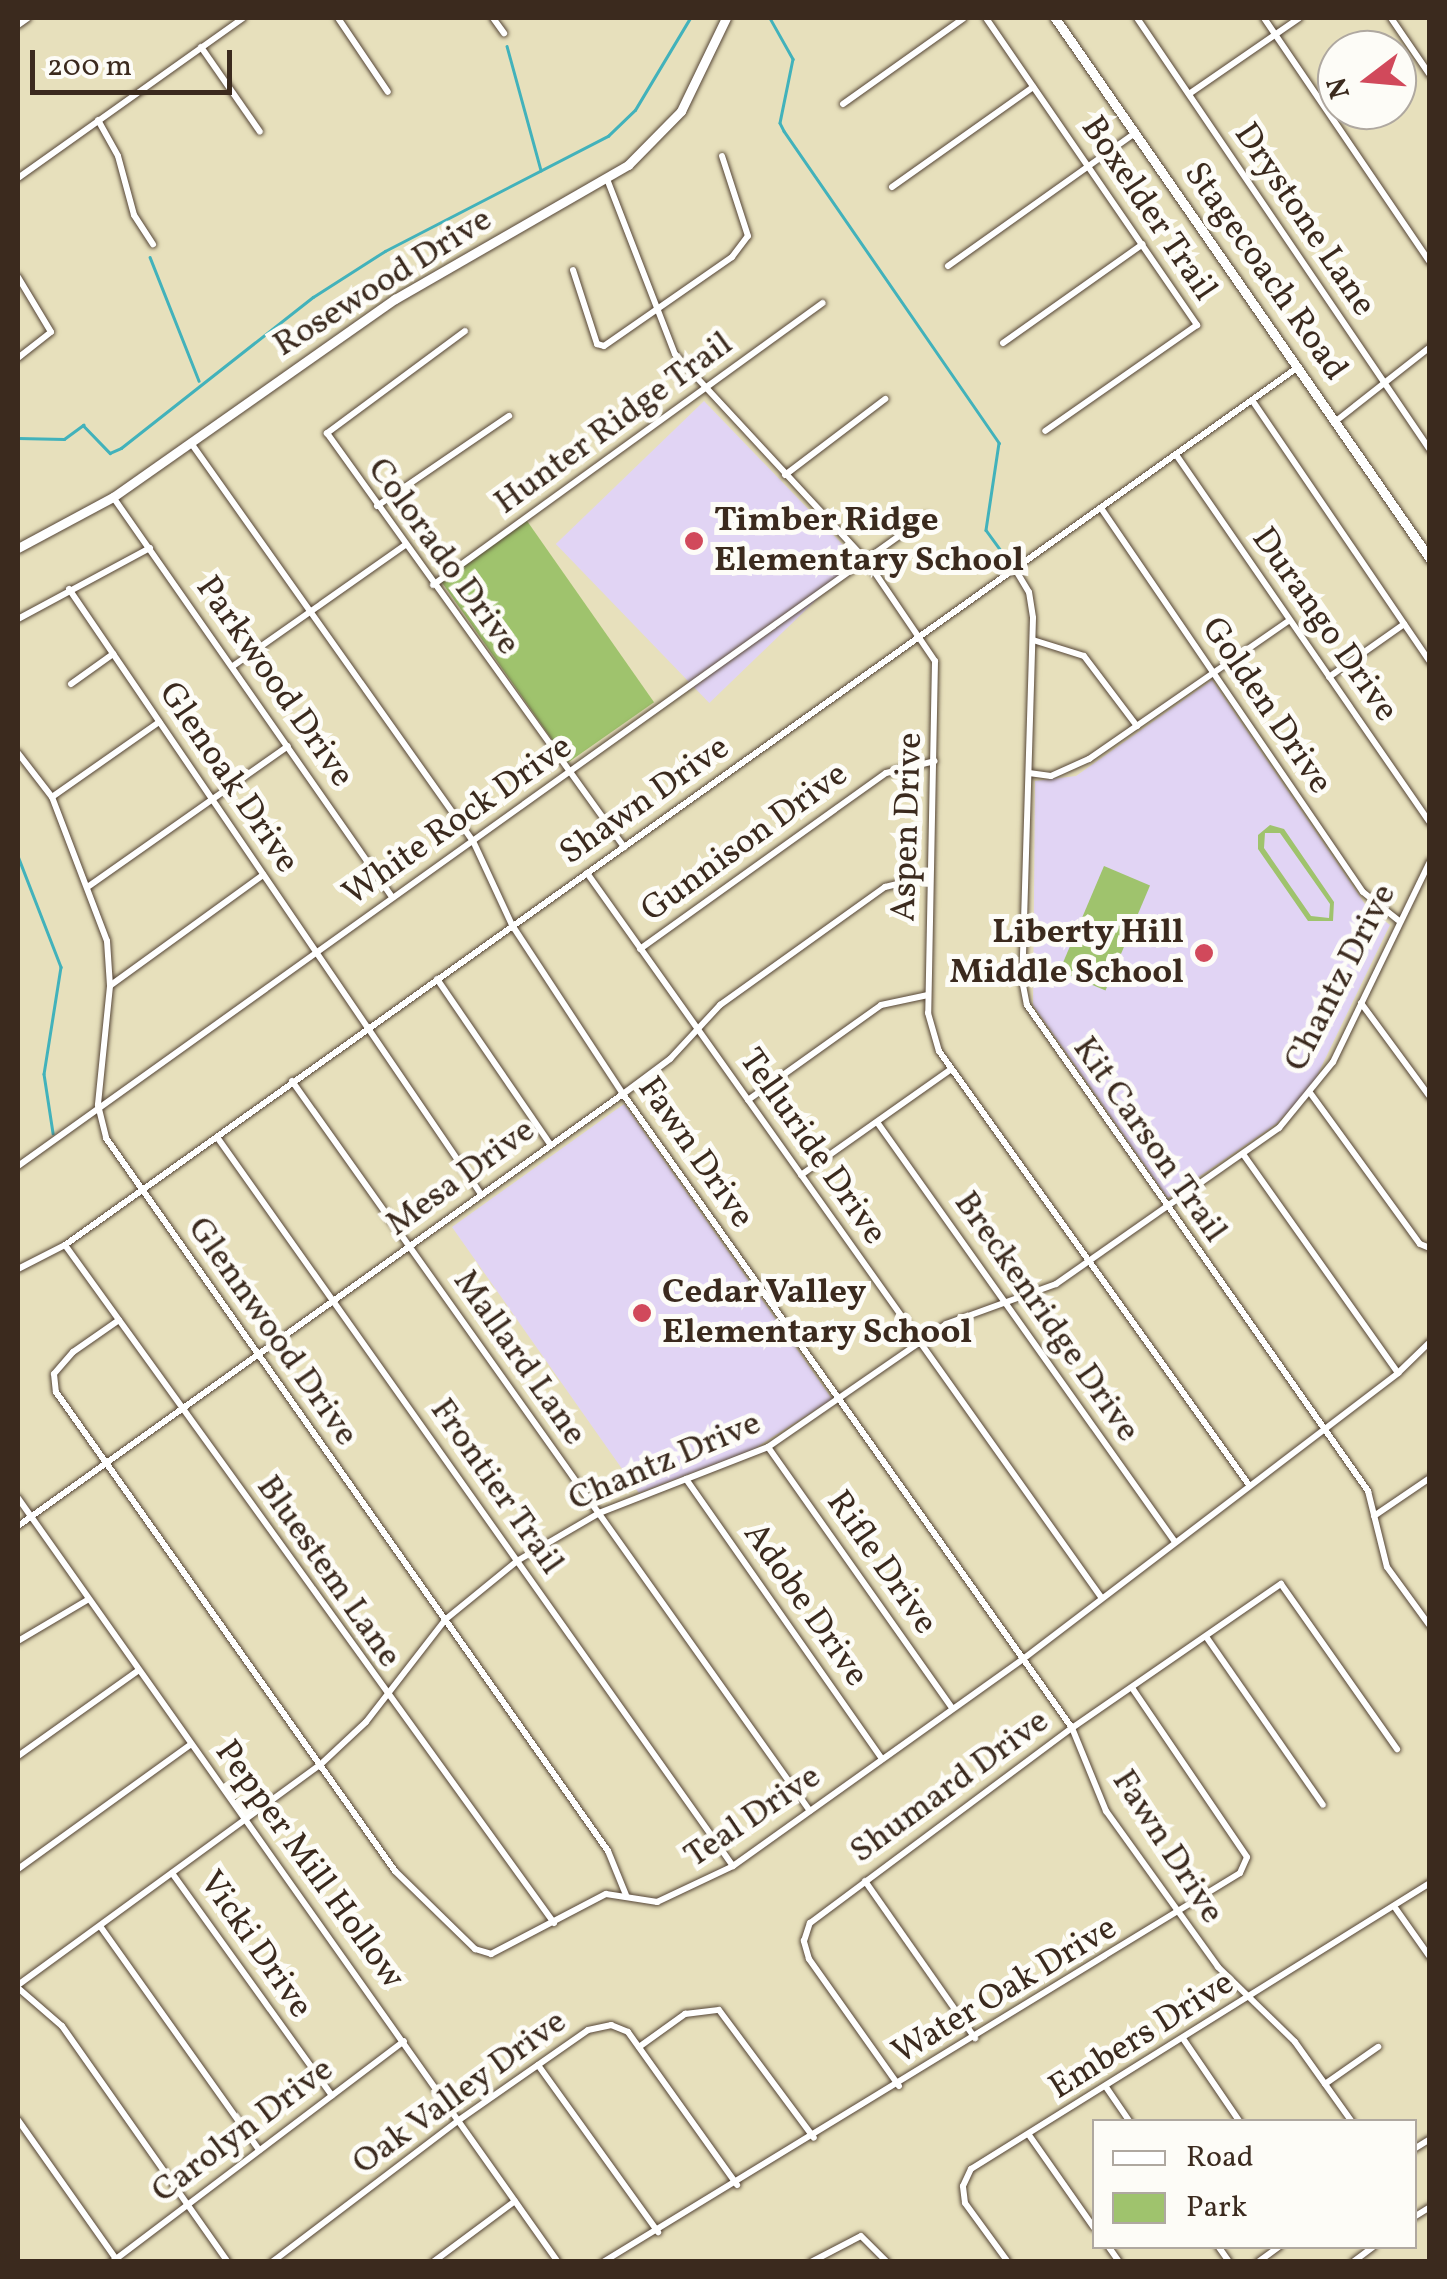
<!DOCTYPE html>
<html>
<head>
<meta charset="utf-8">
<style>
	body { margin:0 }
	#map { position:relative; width:1447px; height:2279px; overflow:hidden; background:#e7e0bc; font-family:Vollkorn,serif }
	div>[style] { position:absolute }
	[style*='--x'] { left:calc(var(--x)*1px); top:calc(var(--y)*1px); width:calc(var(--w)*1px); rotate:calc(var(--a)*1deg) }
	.built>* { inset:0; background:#e1d4f4; transform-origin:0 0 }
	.green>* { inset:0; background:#9fc36d; transform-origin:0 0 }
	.stream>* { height:2.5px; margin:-1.25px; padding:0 1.25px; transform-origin:1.25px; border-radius:1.25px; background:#42b2bb }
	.roads { filter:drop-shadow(0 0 2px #554536) drop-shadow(0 0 2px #554536) }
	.minor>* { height:6px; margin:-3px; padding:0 3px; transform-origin:3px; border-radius:3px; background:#fff }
	.major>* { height:9px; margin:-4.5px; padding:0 4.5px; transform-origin:4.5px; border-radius:4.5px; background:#fff }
	.dots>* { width:28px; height:28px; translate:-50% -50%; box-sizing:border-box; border:5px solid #fdfcf7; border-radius:50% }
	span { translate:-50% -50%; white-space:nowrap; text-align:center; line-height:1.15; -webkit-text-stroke:10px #fdfcf7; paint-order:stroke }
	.street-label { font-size:35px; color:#3b2a1e }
	.poi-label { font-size:35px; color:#3b2a1e; font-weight:700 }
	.left { translate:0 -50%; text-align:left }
	.right { translate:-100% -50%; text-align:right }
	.frame { position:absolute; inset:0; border:20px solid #3b2a1e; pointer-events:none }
	.legend { position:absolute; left:1092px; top:2119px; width:325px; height:130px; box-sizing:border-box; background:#fdfcf7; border:2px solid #afa8a0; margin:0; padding:12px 18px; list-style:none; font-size:30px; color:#3b2a1e }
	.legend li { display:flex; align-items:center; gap:20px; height:50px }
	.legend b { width:50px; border:2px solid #afa8a0 }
	.north { position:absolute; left:1317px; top:30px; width:100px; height:100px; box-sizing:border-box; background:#fdfcf7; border:2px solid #afa8a0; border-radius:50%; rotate:254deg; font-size:28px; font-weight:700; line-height:40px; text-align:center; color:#3b2a1e }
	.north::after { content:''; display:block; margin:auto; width:35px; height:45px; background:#d1495b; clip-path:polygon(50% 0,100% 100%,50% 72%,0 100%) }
	.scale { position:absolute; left:30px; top:50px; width:202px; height:45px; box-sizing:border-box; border:5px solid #3b2a1e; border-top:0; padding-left:12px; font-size:30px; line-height:35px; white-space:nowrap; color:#3b2a1e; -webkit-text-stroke:8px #fdfcf7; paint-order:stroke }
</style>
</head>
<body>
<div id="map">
	<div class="built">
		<i style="left:704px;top:401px;width:221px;height:206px;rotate:46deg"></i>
		<i style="clip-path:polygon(1212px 680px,1367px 907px,1390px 925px,1312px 1086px,1276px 1124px,1168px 1198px,1033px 1005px,1035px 781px,1076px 776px)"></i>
		<i style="clip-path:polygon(624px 1104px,832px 1399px,754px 1449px,639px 1493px,452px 1227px)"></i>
	</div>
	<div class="green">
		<i style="left:525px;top:518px;width:225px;height:105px;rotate:55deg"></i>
		<i style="clip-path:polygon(evenodd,1270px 825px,1284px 829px,1334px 902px,1333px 921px,1308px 921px,1258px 849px,1258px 835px,1270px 825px,1265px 833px,1280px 833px,1330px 904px,1329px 918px,1311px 916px,1264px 848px,1265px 833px)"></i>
		<i style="left:1104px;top:866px;width:50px;height:114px;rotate:23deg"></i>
	</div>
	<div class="stream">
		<i style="--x:770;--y:18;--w:47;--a:60.7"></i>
		<i style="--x:793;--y:59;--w:65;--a:101.5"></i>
		<i style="--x:780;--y:123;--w:9;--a:63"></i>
		<i style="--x:784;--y:131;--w:379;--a:55.4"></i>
		<i style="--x:999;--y:443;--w:88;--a:98.5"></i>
		<i style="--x:986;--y:530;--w:37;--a:54"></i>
		<i style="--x:507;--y:46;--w:129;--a:74.7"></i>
		<i style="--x:150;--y:257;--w:133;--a:68.4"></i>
		<i style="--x:18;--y:438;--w:46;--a:1.2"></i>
		<i style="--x:64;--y:439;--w:24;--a:-36"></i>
		<i style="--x:83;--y:425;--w:39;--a:46"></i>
		<i style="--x:110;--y:453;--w:12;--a:-24"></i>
		<i style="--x:121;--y:448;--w:244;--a:-38.2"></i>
		<i style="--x:313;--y:297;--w:85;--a:-32.6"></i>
		<i style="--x:385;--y:251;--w:251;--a:-27.3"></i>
		<i style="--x:608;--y:136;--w:37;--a:-44"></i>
		<i style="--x:635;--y:110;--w:107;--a:-59.1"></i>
		<i style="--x:18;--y:856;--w:119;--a:68.8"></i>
		<i style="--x:61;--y:967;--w:108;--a:99"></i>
		<i style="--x:44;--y:1074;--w:60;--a:81.3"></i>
	</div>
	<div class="roads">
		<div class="minor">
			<i style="--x:338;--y:18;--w:89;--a:56"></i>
			<i style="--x:493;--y:18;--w:19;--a:54"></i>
			<i style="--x:986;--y:18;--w:373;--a:55.5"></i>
			<i style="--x:1197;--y:325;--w:185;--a:145.1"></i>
			<i style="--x:1137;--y:18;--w:522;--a:55.85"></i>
			<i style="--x:1264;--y:18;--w:295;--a:55.8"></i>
			<i style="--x:1391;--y:18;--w:69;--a:55.6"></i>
			<i style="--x:18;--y:25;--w:12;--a:-35"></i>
			<i style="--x:201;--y:47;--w:103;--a:55.2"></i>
			<i style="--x:1189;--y:94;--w:134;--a:-34.6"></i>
			<i style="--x:843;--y:104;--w:148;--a:-35.4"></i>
			<i style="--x:98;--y:120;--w:41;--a:60.9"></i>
			<i style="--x:118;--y:156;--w:61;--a:74.8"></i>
			<i style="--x:134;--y:215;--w:35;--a:57"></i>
			<i style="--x:18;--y:178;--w:276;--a:-35.4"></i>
			<i style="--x:607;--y:179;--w:188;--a:68.8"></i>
			<i style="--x:675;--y:354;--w:282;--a:47.2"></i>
			<i style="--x:867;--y:561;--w:121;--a:55.8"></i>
			<i style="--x:935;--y:661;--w:352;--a:91.1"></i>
			<i style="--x:928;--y:1013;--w:40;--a:74"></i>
			<i style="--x:939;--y:1051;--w:533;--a:54.46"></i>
			<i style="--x:892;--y:187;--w:173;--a:-35.3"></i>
			<i style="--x:948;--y:266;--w:228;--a:-35.4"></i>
			<i style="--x:573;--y:270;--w:78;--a:72"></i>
			<i style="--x:597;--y:344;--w:7;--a:16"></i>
			<i style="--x:604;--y:346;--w:156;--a:-34.8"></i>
			<i style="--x:732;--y:257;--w:26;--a:-53"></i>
			<i style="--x:748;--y:236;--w:84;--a:-108"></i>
			<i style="--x:18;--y:277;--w:64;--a:59"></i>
			<i style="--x:51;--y:332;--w:42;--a:141.8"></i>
			<i style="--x:465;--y:331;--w:172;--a:143.5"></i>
			<i style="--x:327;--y:433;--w:510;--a:54.34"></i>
			<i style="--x:1003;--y:343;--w:171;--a:-35.3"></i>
			<i style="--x:1252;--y:400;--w:317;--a:55.8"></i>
			<i style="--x:1336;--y:421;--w:120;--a:-38.2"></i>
			<i style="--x:191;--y:443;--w:488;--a:54.7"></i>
			<i style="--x:473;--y:841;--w:93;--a:65.1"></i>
			<i style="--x:512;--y:925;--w:202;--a:56.7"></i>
			<i style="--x:623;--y:1094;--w:777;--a:54.69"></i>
			<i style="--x:1072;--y:1728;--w:90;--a:67.7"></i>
			<i style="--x:1106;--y:1811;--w:192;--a:54.3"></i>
			<i style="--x:1218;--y:1967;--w:107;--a:44.2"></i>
			<i style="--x:1295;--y:2042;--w:98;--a:54.5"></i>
			<i style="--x:1177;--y:456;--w:446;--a:55.4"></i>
			<i style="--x:785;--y:475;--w:126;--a:-37.2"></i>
			<i style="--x:113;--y:497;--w:488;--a:55.1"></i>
			<i style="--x:377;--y:506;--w:160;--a:-34.3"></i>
			<i style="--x:1103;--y:511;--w:461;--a:55.7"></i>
			<i style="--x:1363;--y:892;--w:45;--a:38.7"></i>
			<i style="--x:1015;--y:569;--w:27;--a:59"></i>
			<i style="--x:1029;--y:592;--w:26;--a:81"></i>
			<i style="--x:1033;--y:618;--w:362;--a:91.7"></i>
			<i style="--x:1022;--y:980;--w:25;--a:79"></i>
			<i style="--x:1027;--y:1005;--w:594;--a:54.94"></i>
			<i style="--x:1368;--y:1491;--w:78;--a:76"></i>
			<i style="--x:1387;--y:1567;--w:73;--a:53.9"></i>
			<i style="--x:433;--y:585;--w:481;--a:-35.9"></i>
			<i style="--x:69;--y:589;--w:732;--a:55.75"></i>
			<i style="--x:18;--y:619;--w:150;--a:-28.3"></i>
			<i style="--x:1033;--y:640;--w:53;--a:17.4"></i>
			<i style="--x:1084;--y:656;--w:88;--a:52.9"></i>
			<i style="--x:233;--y:666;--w:210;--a:-35.1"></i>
			<i style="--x:1329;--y:677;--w:92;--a:-35.2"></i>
			<i style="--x:71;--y:684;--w:52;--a:-35.5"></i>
			<i style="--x:18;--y:753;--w:56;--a:52.3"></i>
			<i style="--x:52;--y:797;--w:154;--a:69.1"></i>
			<i style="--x:107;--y:941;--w:45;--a:86.2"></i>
			<i style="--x:110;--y:986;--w:120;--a:95.8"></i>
			<i style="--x:98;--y:1105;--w:34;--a:76"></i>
			<i style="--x:106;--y:1138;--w:872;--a:54.85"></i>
			<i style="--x:608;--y:1851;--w:48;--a:67.8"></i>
			<i style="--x:1029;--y:773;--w:22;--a:8"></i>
			<i style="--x:1051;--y:776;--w:42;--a:-24.1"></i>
			<i style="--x:1089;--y:759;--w:244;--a:-34.7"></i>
			<i style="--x:52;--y:797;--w:131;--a:-35"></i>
			<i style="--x:587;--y:873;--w:888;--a:54.63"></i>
			<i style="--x:89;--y:886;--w:243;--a:-35.1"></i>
			<i style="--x:640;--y:949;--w:302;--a:-35.6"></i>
			<i style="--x:886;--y:773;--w:50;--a:-13.8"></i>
			<i style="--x:437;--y:979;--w:200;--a:55.6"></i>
			<i style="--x:111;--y:985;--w:188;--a:-35.9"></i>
			<i style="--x:1361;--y:1003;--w:117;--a:53.7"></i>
			<i style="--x:292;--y:1081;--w:895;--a:54.64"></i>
			<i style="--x:1311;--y:1094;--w:185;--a:54"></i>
			<i style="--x:1420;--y:1244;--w:11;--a:22"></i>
			<i style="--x:748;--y:1100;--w:163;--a:-35.5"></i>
			<i style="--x:881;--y:1005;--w:48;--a:-12"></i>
			<i style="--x:877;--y:1122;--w:515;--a:54.64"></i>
			<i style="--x:217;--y:1137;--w:893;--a:54.71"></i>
			<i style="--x:1243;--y:1154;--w:268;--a:54.7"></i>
			<i style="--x:18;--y:1166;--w:1117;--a:-35.57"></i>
			<i style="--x:801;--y:1175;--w:184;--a:-35.2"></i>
			<i style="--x:65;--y:1245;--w:836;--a:54.2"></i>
			<i style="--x:18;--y:1269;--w:53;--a:-27.1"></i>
			<i style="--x:65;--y:1245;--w:1514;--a:-35.45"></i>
			<i style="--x:119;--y:1320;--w:56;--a:145.2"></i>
			<i style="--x:73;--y:1352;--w:29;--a:131"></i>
			<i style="--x:54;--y:1374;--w:18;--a:84"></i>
			<i style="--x:56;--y:1392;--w:587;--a:54.71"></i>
			<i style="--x:395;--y:1871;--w:112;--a:44.3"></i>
			<i style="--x:475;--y:1949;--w:17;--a:17"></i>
			<i style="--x:491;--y:1954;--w:130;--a:-27.6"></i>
			<i style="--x:606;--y:1894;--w:52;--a:8.9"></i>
			<i style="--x:657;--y:1902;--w:84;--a:-25.3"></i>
			<i style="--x:733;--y:1866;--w:356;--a:-35.5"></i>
			<i style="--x:1023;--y:1659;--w:472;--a:-37.3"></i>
			<i style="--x:1398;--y:1373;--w:45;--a:-44.1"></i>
			<i style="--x:768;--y:1447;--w:319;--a:54.8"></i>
			<i style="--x:686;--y:1479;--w:342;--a:55"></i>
			<i style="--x:18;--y:1498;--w:936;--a:54.75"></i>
			<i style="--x:1374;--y:1516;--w:68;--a:-34.2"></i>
			<i style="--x:18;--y:1526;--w:743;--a:-35.53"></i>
			<i style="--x:623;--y:1094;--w:59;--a:-36.7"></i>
			<i style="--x:670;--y:1059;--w:74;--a:-47.2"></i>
			<i style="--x:720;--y:1005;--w:203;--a:-35.6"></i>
			<i style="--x:885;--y:887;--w:46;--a:-13.7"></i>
			<i style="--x:1207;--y:1638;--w:203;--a:55.2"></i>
			<i style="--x:18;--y:1641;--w:82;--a:-30.6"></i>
			<i style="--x:18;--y:1756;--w:148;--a:-35.4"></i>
			<i style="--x:18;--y:1869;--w:213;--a:-35.8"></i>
			<i style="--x:172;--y:1873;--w:274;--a:54.3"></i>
			<i style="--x:865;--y:1881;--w:192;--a:55"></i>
			<i style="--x:1396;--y:1909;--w:59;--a:54.7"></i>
			<i style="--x:100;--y:1926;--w:275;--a:54.6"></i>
			<i style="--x:18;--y:1985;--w:374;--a:-36.1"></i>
			<i style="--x:320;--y:1765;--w:63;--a:-43.1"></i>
			<i style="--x:366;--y:1722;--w:130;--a:-52.2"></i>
			<i style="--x:446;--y:1619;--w:92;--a:-39.2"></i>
			<i style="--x:517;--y:1561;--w:95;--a:-30.3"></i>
			<i style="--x:599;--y:1513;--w:181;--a:-21.3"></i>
			<i style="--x:768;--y:1447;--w:216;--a:-34.6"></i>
			<i style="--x:946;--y:1324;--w:117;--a:-20"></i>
			<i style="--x:1056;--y:1284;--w:272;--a:-35"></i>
			<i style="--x:1279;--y:1128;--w:85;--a:-50.7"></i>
			<i style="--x:1333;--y:1062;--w:223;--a:-64.2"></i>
			<i style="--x:18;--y:1988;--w:58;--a:40.8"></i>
			<i style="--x:62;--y:2026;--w:289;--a:54.9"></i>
			<i style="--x:1184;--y:2040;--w:99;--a:55.7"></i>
			<i style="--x:639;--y:2047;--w:57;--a:-35.7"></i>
			<i style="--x:685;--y:2014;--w:34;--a:-7"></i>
			<i style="--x:719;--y:2010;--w:159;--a:53.4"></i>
			<i style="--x:538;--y:2065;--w:206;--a:54.3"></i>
			<i style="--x:1325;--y:2084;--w:65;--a:-34.9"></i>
			<i style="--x:899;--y:2086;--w:156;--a:-125.3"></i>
			<i style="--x:809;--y:1959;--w:19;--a:-106"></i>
			<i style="--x:804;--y:1941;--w:19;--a:-72"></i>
			<i style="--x:810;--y:1923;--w:327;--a:-36.7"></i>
			<i style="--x:1072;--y:1728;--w:254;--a:-34.6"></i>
			<i style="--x:1281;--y:1584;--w:202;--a:54.9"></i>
			<i style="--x:1106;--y:2087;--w:42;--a:55.6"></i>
			<i style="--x:18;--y:2120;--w:170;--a:54.8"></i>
			<i style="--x:1029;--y:2135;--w:113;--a:55"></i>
			<i style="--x:1414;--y:2149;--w:19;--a:-32"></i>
			<i style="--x:1414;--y:2217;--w:19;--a:-32"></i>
			<i style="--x:1108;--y:2246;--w:19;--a:55"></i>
			<i style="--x:1218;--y:2246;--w:19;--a:55"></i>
			<i style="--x:112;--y:2262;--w:366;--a:-37.1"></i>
			<i style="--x:272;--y:2262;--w:235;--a:-37.2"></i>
			<i style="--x:459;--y:2120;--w:157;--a:-34.9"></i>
			<i style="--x:588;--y:2030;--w:24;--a:-12"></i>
			<i style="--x:611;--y:2025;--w:18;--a:22"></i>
			<i style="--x:628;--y:2032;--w:188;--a:54.5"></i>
			<i style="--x:433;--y:2262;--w:102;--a:-36.6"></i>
			<i style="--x:603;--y:2262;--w:746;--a:-31.41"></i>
			<i style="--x:1240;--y:1873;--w:17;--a:-66"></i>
			<i style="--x:1247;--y:1857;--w:204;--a:-124.2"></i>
			<i style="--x:811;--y:2262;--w:56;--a:-27.5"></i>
			<i style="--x:861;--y:2236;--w:37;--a:45"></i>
			<i style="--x:1008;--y:2262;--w:73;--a:-126.1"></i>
			<i style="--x:965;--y:2203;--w:17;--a:-97"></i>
			<i style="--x:963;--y:2186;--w:19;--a:-65"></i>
			<i style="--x:971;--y:2169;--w:541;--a:-31.93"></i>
			<i style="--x:1258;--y:2262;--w:27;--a:-36"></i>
			<i style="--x:1353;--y:2262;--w:26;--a:-37"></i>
		</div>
		<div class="major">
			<i style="--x:1055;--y:18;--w:658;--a:55.27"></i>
			<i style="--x:18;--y:548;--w:108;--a:-28.2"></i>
			<i style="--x:113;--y:497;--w:345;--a:-35.1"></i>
			<i style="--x:395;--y:299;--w:269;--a:-29.9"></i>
			<i style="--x:628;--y:165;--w:76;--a:-45.5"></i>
			<i style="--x:681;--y:111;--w:103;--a:-64.2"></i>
		</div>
	</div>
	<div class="dots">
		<i style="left:694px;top:541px;background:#d1495b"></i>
		<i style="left:1204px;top:953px;background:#d1495b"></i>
		<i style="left:642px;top:1313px;background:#d1495b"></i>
	</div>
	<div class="street-label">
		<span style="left:1148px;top:209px;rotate:56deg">Boxelder Trail</span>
		<span style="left:1304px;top:220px;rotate:56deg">Drystone Lane</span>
		<span style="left:1265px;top:272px;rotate:55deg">Stagecoach Road</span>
		<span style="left:383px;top:283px;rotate:-32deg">Rosewood Drive</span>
		<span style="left:614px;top:424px;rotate:-36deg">Hunter Ridge Trail</span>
		<span style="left:443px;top:557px;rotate:54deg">Colorado Drive</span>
		<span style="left:1324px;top:625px;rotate:55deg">Durango Drive</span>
		<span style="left:274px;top:682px;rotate:55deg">Parkwood Drive</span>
		<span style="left:1266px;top:706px;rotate:56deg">Golden Drive</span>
		<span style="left:228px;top:778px;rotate:56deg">Glenoak Drive</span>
		<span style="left:645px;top:801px;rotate:-35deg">Shawn Drive</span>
		<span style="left:458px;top:821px;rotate:-35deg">White Rock Drive</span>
		<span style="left:908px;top:827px;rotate:-88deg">Aspen Drive</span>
		<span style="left:745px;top:843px;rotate:-36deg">Gunnison Drive</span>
		<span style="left:1341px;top:978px;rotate:-63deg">Chantz Drive</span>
		<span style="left:1149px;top:1140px;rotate:55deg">Kit Carson Trail</span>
		<span style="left:812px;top:1147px;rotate:55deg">Telluride Drive</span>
		<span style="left:695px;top:1153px;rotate:55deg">Fawn Drive</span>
		<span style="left:461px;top:1178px;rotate:-36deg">Mesa Drive</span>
		<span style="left:1046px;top:1317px;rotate:55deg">Breckenridge Drive</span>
		<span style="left:272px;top:1332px;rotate:55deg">Glennwood Drive</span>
		<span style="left:519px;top:1358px;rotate:55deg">Mallard Lane</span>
		<span style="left:665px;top:1462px;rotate:-23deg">Chantz Drive</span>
		<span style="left:496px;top:1487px;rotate:55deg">Frontier Trail</span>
		<span style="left:881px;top:1563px;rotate:55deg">Rifle Drive</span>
		<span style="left:328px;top:1572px;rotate:55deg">Bluestem Lane</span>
		<span style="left:805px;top:1605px;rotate:55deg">Adobe Drive</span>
		<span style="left:950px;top:1787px;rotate:-36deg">Shumard Drive</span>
		<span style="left:753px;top:1817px;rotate:-34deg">Teal Drive</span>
		<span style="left:1167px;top:1847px;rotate:57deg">Fawn Drive</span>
		<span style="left:309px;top:1865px;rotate:54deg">Pepper Mill Hollow</span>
		<span style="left:255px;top:1945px;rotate:55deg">Vicki Drive</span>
		<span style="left:1005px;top:1991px;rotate:-31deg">Water Oak Drive</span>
		<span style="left:1142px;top:2036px;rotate:-32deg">Embers Drive</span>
		<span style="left:460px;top:2093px;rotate:-36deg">Oak Valley Drive</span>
		<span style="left:243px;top:2131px;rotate:-37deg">Carolyn Drive</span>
	</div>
	<div class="poi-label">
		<span class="left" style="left:714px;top:541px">Timber Ridge<br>Elementary School</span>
		<span class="right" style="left:1184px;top:953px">Liberty Hill<br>Middle School</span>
		<span class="left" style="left:662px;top:1313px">Cedar Valley<br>Elementary School</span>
	</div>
	<div class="frame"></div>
	<ul class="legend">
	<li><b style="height:12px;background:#fff"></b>Road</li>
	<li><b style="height:28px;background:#9fc36d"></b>Park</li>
	</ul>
	<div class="north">N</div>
	<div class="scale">200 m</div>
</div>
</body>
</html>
